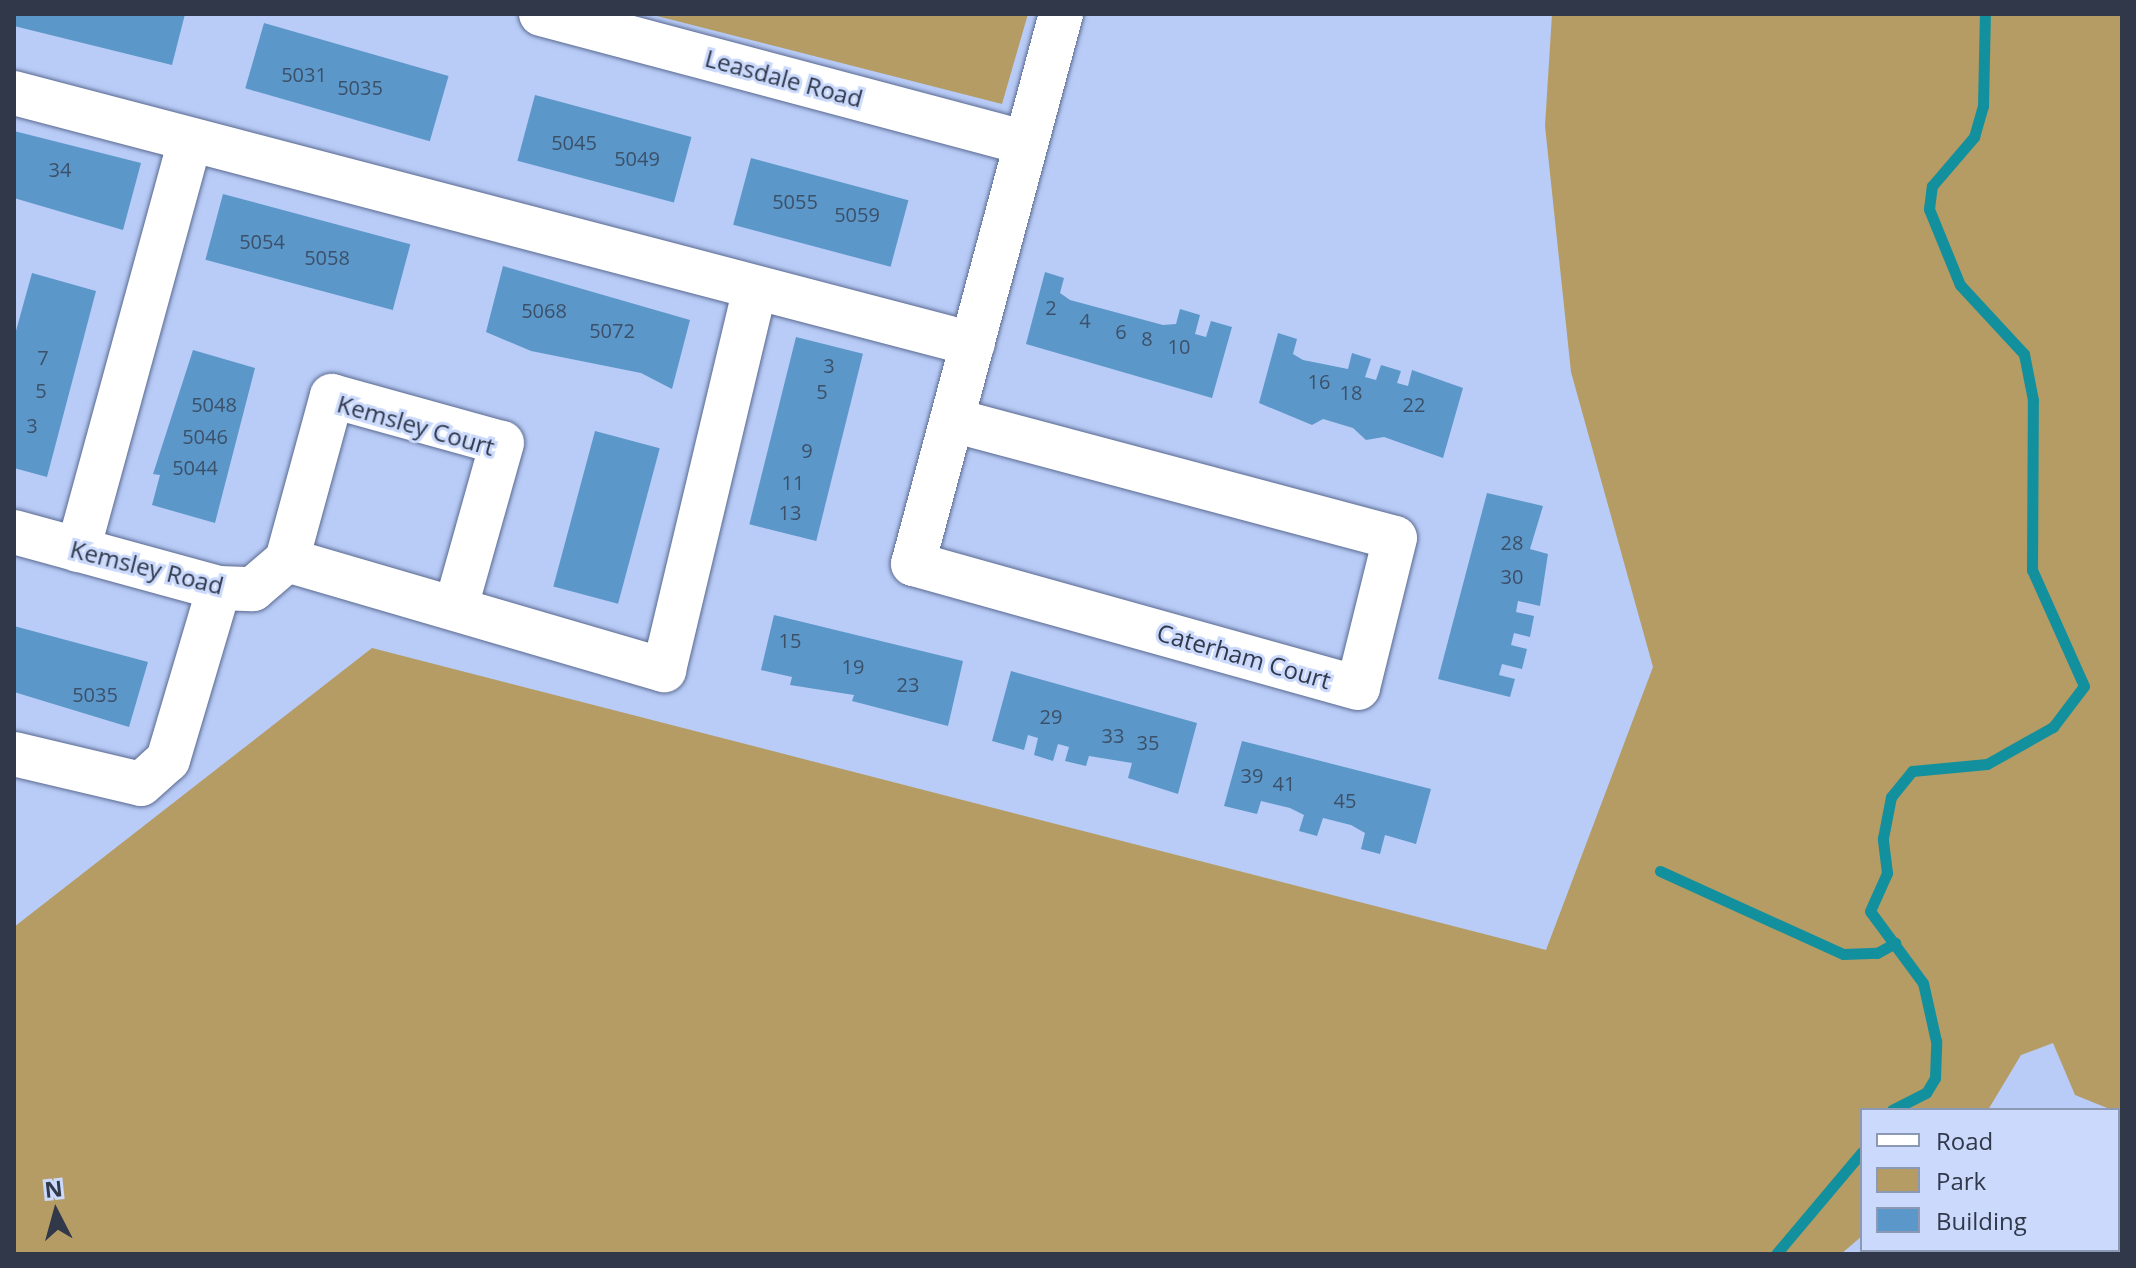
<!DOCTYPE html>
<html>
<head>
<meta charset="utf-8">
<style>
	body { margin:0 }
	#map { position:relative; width:2136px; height:1268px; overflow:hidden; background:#b9ccf7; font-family:"Open Sans",sans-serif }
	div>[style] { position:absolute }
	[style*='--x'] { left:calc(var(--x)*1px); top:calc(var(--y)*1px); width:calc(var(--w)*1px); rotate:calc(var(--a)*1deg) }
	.green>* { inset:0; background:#b49c64 }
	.stream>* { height:11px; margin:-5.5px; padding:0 5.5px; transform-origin:5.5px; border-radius:5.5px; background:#13909d }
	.building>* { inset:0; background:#5c97ca; transform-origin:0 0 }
	.roads { filter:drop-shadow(0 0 2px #5a6a90) drop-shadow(0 0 2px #5a6a90) }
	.minor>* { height:44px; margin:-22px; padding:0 22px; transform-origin:22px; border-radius:22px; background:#fff }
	span { translate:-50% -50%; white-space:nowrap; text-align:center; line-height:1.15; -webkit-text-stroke:6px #cad9fc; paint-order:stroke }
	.number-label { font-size:20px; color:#3b5069 }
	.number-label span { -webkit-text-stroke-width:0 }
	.street-label { font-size:24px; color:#303849 }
	.frame { position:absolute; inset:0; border:16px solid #303849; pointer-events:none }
	.legend { position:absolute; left:1860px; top:1108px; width:260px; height:144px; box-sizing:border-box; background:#cad9fc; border:2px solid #8c99b4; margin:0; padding:10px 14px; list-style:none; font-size:24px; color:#303849 }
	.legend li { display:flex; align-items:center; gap:16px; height:40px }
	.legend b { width:40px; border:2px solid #8c99b4 }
	.north { position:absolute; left:16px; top:1172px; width:80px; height:80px; -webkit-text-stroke:6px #cad9fc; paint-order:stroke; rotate:354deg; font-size:22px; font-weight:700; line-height:32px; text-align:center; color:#303849 }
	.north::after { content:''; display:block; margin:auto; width:28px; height:36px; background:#303849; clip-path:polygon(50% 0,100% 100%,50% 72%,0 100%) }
</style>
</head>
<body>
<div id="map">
	<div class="green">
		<i style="clip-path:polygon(649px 14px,1028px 14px,1002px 104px)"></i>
		<i style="clip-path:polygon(1552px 14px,2122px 14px,2122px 1114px,2075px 1095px,2053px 1043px,2021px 1055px,1988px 1110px,1862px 1110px,1862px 1236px,1841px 1254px,14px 1254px,14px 927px,372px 648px,1546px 950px,1653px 667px,1571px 372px,1545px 126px)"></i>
	</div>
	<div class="stream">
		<i style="--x:1660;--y:871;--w:201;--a:24.4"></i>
		<i style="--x:1843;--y:954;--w:34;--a:-2"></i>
		<i style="--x:1877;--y:953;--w:21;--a:-29"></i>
		<i style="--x:1892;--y:1110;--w:38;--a:-27"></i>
		<i style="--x:1926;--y:1093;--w:17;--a:-59"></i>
		<i style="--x:1935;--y:1078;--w:37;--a:-88"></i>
		<i style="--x:1936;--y:1041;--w:59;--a:-102.6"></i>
		<i style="--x:1923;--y:983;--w:89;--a:-126.4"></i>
		<i style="--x:1870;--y:911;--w:42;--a:-65.9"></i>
		<i style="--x:1887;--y:873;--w:35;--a:-97"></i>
		<i style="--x:1883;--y:838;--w:42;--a:-79"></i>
		<i style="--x:1891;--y:797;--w:33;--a:-51"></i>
		<i style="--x:1912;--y:771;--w:75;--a:-5.3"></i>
		<i style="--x:1987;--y:764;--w:76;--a:-29.3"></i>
		<i style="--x:2053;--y:727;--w:51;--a:-52.9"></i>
		<i style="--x:2084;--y:686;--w:127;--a:-114.1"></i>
		<i style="--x:2032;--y:570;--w:170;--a:-89.7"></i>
		<i style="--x:2033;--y:400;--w:47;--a:-101.1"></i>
		<i style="--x:2024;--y:354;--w:94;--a:-132.8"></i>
		<i style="--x:1960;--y:285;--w:82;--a:-112.2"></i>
		<i style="--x:1929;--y:209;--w:23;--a:-83"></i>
		<i style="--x:1932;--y:186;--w:65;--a:-49.4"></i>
		<i style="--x:1974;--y:137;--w:32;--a:-74"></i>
		<i style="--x:1983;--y:106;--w:92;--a:-88.8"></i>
		<i style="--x:1776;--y:1254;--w:133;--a:-49.9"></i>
	</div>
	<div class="building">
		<i style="clip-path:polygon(14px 14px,185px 14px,172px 65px,14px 26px)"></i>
		<i style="left:264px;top:23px;width:192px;height:68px;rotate:16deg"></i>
		<i style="left:535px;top:95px;width:162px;height:68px;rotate:15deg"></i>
		<i style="clip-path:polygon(14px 131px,141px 163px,123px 230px,14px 198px)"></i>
		<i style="left:751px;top:158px;width:163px;height:69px;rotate:15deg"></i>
		<i style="left:223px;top:194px;width:194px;height:68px;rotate:15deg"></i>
		<i style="clip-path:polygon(503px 266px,690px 320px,672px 389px,641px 373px,531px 351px,486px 332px)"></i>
		<i style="clip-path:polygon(1045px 272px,1064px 278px,1060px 293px,1070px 300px,1163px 325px,1176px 324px,1180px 309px,1200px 315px,1195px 334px,1206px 337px,1211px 321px,1232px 327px,1212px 398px,1026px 344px)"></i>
		<i style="clip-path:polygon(32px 273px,96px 291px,47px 477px,14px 468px,14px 338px)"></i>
		<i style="clip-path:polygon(1278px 333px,1297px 339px,1293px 354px,1303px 360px,1348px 369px,1352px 353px,1371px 359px,1365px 377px,1376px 380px,1381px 365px,1401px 371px,1397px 383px,1408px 386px,1412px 370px,1463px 388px,1443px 458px,1384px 437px,1366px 440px,1353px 428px,1323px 419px,1312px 425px,1259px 403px)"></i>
		<i style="left:796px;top:337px;width:69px;height:193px;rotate:14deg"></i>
		<i style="clip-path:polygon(193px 350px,255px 368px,215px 523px,152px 505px,160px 475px,153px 474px)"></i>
		<i style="left:595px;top:431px;width:67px;height:161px;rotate:15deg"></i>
		<i style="clip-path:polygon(1487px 493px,1543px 506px,1530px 549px,1548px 554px,1540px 606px,1518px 601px,1516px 612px,1534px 616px,1530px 637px,1514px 633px,1511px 645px,1527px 649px,1522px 669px,1502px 664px,1499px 675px,1515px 679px,1510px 697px,1438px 679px)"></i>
		<i style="clip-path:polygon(774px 615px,963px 661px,948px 726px,852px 701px,854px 695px,790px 685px,792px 677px,761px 670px)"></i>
		<i style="clip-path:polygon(14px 626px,148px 662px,129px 727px,14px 692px)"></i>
		<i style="clip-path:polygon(1011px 671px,1197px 723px,1178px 794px,1128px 778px,1132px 763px,1089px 756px,1086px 766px,1065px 761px,1069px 747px,1058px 744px,1053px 761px,1034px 755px,1038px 738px,1028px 735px,1024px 750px,992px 741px)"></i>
		<i style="clip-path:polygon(1242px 741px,1431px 789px,1416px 844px,1385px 835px,1380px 854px,1361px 849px,1365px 833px,1351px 825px,1323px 818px,1317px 836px,1299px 831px,1304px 815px,1290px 808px,1261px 801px,1257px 814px,1224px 806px)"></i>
	</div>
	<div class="roads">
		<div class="minor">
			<i style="--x:541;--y:14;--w:502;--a:14.89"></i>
			<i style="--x:14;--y:93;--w:991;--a:14.67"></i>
			<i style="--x:952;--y:420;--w:458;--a:14.9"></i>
			<i style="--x:1395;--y:538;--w:154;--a:103.9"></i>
			<i style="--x:1358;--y:688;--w:462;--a:-164.4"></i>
			<i style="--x:913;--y:564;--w:570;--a:-74.94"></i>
			<i style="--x:14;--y:532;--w:213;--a:15.3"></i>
			<i style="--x:219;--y:588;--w:34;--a:2"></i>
			<i style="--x:253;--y:589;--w:45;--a:-40.5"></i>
			<i style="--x:287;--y:560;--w:393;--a:16.3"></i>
			<i style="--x:664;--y:670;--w:393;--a:-76.6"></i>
			<i style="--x:78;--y:550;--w:421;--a:-74.7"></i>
			<i style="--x:287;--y:560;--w:170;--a:-74.7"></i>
			<i style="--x:332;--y:396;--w:176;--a:15.5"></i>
			<i style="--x:502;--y:443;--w:170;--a:105.7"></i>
			<i style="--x:14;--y:754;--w:130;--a:13.3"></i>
			<i style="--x:141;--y:784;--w:36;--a:-42"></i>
			<i style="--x:168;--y:760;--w:179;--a:-73.5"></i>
		</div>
	</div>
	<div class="number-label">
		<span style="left:304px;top:74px">5031</span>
		<span style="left:360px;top:87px">5035</span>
		<span style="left:574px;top:142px">5045</span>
		<span style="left:637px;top:158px">5049</span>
		<span style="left:60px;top:169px">34</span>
		<span style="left:795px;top:201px">5055</span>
		<span style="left:857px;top:214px">5059</span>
		<span style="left:262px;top:241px">5054</span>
		<span style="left:327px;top:257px">5058</span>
		<span style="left:1051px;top:307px">2</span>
		<span style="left:544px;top:310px">5068</span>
		<span style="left:1085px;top:320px">4</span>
		<span style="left:612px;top:330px">5072</span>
		<span style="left:1121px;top:331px">6</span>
		<span style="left:1147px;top:338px">8</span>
		<span style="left:1179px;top:346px">10</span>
		<span style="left:43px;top:357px">7</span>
		<span style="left:829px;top:365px">3</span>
		<span style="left:1319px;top:381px">16</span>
		<span style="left:41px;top:390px">5</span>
		<span style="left:822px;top:391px">5</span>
		<span style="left:1351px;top:392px">18</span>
		<span style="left:214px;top:404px">5048</span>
		<span style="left:1414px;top:404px">22</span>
		<span style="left:32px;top:425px">3</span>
		<span style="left:205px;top:436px">5046</span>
		<span style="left:807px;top:450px">9</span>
		<span style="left:195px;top:467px">5044</span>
		<span style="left:793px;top:482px">11</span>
		<span style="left:790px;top:512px">13</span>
		<span style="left:1512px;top:542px">28</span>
		<span style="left:1512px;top:576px">30</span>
		<span style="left:790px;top:640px">15</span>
		<span style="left:853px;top:666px">19</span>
		<span style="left:908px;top:684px">23</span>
		<span style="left:95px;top:694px">5035</span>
		<span style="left:1051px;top:716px">29</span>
		<span style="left:1113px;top:735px">33</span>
		<span style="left:1148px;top:742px">35</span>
		<span style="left:1252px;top:775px">39</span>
		<span style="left:1284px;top:783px">41</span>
		<span style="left:1345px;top:800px">45</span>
	</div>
	<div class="street-label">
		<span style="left:784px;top:78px;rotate:15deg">Leasdale Road</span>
		<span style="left:416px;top:425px;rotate:16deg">Kemsley Court</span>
		<span style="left:147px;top:567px;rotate:14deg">Kemsley Road</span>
		<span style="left:1244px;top:656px;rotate:16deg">Caterham Court</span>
	</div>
	<div class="frame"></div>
	<ul class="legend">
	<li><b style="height:10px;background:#fff"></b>Road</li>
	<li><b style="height:22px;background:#b49c64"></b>Park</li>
	<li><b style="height:22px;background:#5c97ca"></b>Building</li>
	</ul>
	<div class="north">N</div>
</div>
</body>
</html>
